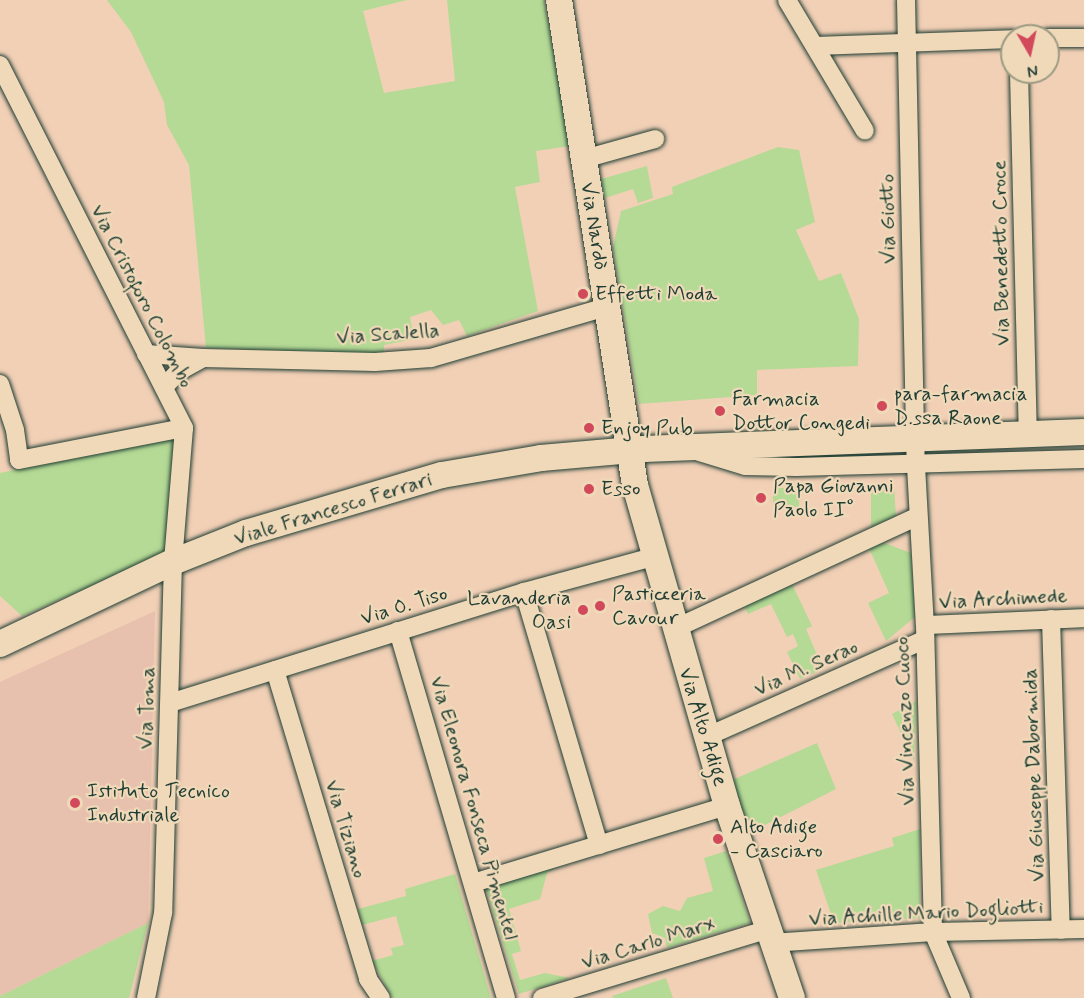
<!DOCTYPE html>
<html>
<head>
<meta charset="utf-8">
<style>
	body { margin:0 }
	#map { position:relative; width:1084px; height:998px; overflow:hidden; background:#f2d0b6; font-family:Mynerve,sans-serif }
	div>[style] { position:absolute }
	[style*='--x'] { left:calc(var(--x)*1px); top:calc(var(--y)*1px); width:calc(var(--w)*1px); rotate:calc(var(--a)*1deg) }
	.built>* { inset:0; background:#e7c1ad }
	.green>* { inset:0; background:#b5da95; transform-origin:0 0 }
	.roads { filter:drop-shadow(0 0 2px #1f3d34) drop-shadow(0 0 2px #1f3d34) }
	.street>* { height:18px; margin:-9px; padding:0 9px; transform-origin:9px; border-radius:9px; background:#f0d9b8 }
	.secondary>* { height:26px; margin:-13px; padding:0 13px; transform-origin:13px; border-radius:13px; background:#f0d9b8 }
	.dots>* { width:16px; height:16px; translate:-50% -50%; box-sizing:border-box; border:3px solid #f0d9b8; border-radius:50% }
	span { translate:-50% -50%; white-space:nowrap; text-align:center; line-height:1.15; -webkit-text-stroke:4.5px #f0d9b8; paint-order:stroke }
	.street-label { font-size:21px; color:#1f3d34 }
	.poi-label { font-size:21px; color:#1f3d34 }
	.left { translate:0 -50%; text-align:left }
	.right { translate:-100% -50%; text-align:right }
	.north { position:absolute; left:1000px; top:24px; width:60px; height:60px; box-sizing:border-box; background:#f0d9b8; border:2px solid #9c9b83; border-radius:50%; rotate:171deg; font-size:16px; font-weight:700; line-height:24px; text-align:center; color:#1f3d34 }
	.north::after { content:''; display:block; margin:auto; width:21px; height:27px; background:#d1495b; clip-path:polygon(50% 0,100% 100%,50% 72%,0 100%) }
</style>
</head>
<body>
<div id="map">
	<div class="built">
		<i style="clip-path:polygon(155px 611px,148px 923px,0 996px,0 682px)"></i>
	</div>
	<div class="green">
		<i style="clip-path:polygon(107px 0,407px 0,363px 11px,384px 93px,455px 81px,447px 0,544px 0,570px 146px,536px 151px,540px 182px,515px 187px,538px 311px,467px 336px,459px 320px,443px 325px,431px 310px,410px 317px,414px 339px,384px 345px,384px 355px,206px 348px,189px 165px,167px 125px,164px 102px,131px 32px)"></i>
		<i style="clip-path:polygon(778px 147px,799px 150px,815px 222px,796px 230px,819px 281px,841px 273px,859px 319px,858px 366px,757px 370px,757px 395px,639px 404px,613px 247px,621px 211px,673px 194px,672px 187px)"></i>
		<i style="clip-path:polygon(647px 166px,653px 198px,638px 203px,633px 189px,605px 198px,601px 179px)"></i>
		<i style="clip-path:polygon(174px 436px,165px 554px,22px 616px,0 596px,0 473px)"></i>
		<i style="clip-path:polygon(871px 484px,894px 485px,896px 517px,871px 532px)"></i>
		<i style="left:773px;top:488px;width:26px;height:19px"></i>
		<i style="clip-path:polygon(882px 542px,911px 553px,915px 617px,886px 641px,868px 603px,889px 593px,869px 548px)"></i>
		<i style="clip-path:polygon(792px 584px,812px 626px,806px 629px,823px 669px,800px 679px,787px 652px,798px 646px,793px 634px,787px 637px,771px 604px,748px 614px,744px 606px)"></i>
		<i style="clip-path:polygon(916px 701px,914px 761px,892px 714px)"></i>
		<i style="clip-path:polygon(817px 743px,836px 789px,749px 833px,730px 781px)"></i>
		<i style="clip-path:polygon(920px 829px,920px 918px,834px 923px,816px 870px,894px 846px,892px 838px)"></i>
		<i style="clip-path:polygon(726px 851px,750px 923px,667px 948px,665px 938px,652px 933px,648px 914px,663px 906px,680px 911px,687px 898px,713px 891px,704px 858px)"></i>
		<i style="clip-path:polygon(571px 860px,547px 873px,540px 899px,509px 909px,521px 951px,512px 954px,520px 980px,545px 973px,570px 978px,519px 994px,485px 885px)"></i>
		<i style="clip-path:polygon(455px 874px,491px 998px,392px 998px,372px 961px,393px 955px,391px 948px,404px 945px,396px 916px,362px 925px,358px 909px,406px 896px,405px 889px)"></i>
		<i style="clip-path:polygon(148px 923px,129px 998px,0 998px,0 996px)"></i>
		<i style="clip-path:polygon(666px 978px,673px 998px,613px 998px,612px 996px)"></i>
	</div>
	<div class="roads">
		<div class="street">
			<i style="--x:787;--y:0;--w:152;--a:59.2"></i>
			<i style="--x:906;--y:0;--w:466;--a:88.8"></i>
			<i style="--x:916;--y:466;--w:159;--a:86.8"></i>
			<i style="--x:925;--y:625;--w:307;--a:88.5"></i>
			<i style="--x:933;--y:932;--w:72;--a:67"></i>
			<i style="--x:1048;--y:38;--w:36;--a:0"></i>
			<i style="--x:815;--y:46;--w:197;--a:-2"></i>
			<i style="--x:0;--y:65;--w:407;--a:63.1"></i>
			<i style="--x:184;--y:428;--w:134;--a:94.7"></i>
			<i style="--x:173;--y:562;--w:351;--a:91.6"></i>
			<i style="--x:163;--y:913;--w:87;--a:101.3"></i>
			<i style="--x:1019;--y:72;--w:362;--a:88.6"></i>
			<i style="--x:584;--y:159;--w:74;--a:-15.7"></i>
			<i style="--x:146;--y:354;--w:57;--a:4"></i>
			<i style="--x:0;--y:384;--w:48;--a:71.9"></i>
			<i style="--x:15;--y:430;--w:30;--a:82"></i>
			<i style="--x:19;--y:460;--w:168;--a:-11"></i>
			<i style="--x:164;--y:387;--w:21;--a:-47"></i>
			<i style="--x:178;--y:372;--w:29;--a:-29"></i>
			<i style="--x:203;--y:358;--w:172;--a:1.3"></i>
			<i style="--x:375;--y:362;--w:56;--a:-4.1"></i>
			<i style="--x:431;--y:358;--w:182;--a:-16.2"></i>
			<i style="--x:699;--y:452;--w:48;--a:16.9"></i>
			<i style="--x:745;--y:466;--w:51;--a:1.1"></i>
			<i style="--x:796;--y:467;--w:288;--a:-1.6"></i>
			<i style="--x:524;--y:592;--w:264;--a:73.5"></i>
			<i style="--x:1051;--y:619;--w:311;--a:88.2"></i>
			<i style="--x:925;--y:625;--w:159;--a:-2.5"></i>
			<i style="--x:674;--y:629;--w:269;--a:-24.8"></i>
			<i style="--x:398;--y:631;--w:383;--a:73.6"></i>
			<i style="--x:275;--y:670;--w:323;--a:73.2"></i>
			<i style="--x:368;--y:979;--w:23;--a:56"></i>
			<i style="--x:170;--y:703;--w:371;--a:-17.4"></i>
			<i style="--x:524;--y:592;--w:134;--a:-15.2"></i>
			<i style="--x:706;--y:737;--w:239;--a:-24"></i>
			<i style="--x:473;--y:883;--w:265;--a:-16.9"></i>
			<i style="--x:771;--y:943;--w:162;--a:-3.9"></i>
			<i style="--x:933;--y:932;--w:151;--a:-1.1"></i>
			<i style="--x:542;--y:998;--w:234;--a:-16.9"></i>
		</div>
		<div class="secondary">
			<i style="--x:559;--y:0;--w:491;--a:81.1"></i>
			<i style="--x:635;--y:485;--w:334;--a:74"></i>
			<i style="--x:727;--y:806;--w:203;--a:71.3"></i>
			<i style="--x:0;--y:644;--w:191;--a:-25.4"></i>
			<i style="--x:173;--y:562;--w:79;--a:-21.7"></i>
			<i style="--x:246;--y:533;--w:204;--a:-16.5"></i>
			<i style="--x:442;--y:475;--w:100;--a:-9.7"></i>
			<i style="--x:541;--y:458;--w:103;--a:-5"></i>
			<i style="--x:644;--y:449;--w:440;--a:-2.2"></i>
		</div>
	</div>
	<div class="dots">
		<i style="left:583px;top:294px;background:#d1495b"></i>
		<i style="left:882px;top:406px;background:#d1495b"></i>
		<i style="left:720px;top:411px;background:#d1495b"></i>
		<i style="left:589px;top:428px;background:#d1495b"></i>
		<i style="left:589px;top:489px;background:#d1495b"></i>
		<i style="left:761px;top:498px;background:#d1495b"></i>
		<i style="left:600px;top:606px;background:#d1495b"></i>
		<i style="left:583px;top:610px;background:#d1495b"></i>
		<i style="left:75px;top:803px;background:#d1495b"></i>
		<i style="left:718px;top:839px;background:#d1495b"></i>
	</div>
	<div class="street-label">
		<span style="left:888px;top:219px;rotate:-91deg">Via Giotto</span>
		<span style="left:594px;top:226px;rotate:81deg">Via Nardò</span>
		<span style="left:1001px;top:253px;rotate:-91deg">Via Benedetto Croce</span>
		<span style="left:142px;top:296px;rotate:63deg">Via Cristoforo Colombo</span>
		<span style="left:388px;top:334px;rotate:-4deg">Via Scalella</span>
		<span style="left:333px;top:509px;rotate:-17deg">Viale Francesco Ferrari</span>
		<span style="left:1003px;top:599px;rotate:-3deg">Via Archimede</span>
		<span style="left:404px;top:606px;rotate:-17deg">Via O. Tiso</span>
		<span style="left:806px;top:668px;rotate:-24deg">Via M. Serao</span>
		<span style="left:147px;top:708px;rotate:-88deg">Via Toma</span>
		<span style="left:905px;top:721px;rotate:-92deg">Via Vincenzo Cuoco</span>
		<span style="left:703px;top:727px;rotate:73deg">Via Alto Adige</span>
		<span style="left:1034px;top:775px;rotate:-92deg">Via Giuseppe Dabormida</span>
		<span style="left:474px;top:808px;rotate:74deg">Via Eleonora Fonseca Pimentel</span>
		<span style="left:346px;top:829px;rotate:73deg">Via Tiziano</span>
		<span style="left:926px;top:913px;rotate:-3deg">Via Achille Mario Dogliotti</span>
		<span style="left:648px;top:943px;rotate:-17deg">Via Carlo Marx</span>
	</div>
	<div class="poi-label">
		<span class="left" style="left:595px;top:294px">Effetti Moda</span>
		<span class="left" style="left:894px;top:406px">para-farmacia<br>D.ssa Raone</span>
		<span class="left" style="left:732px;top:411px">Farmacia<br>Dottor Congedi</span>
		<span class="left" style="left:601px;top:428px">Enjoy Pub</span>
		<span class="left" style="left:773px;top:498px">Papa Giovanni<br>Paolo II°</span>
		<span class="left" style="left:601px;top:489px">Esso</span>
		<span class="left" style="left:612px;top:606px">Pasticceria<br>Cavour</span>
		<span class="right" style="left:571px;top:610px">Lavanderia<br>Oasi</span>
		<span class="left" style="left:87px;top:803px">Istituto Tecnico<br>Industriale</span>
		<span class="left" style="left:730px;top:839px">Alto Adige<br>- Casciaro</span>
	</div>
	<div class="north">N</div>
</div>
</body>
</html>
